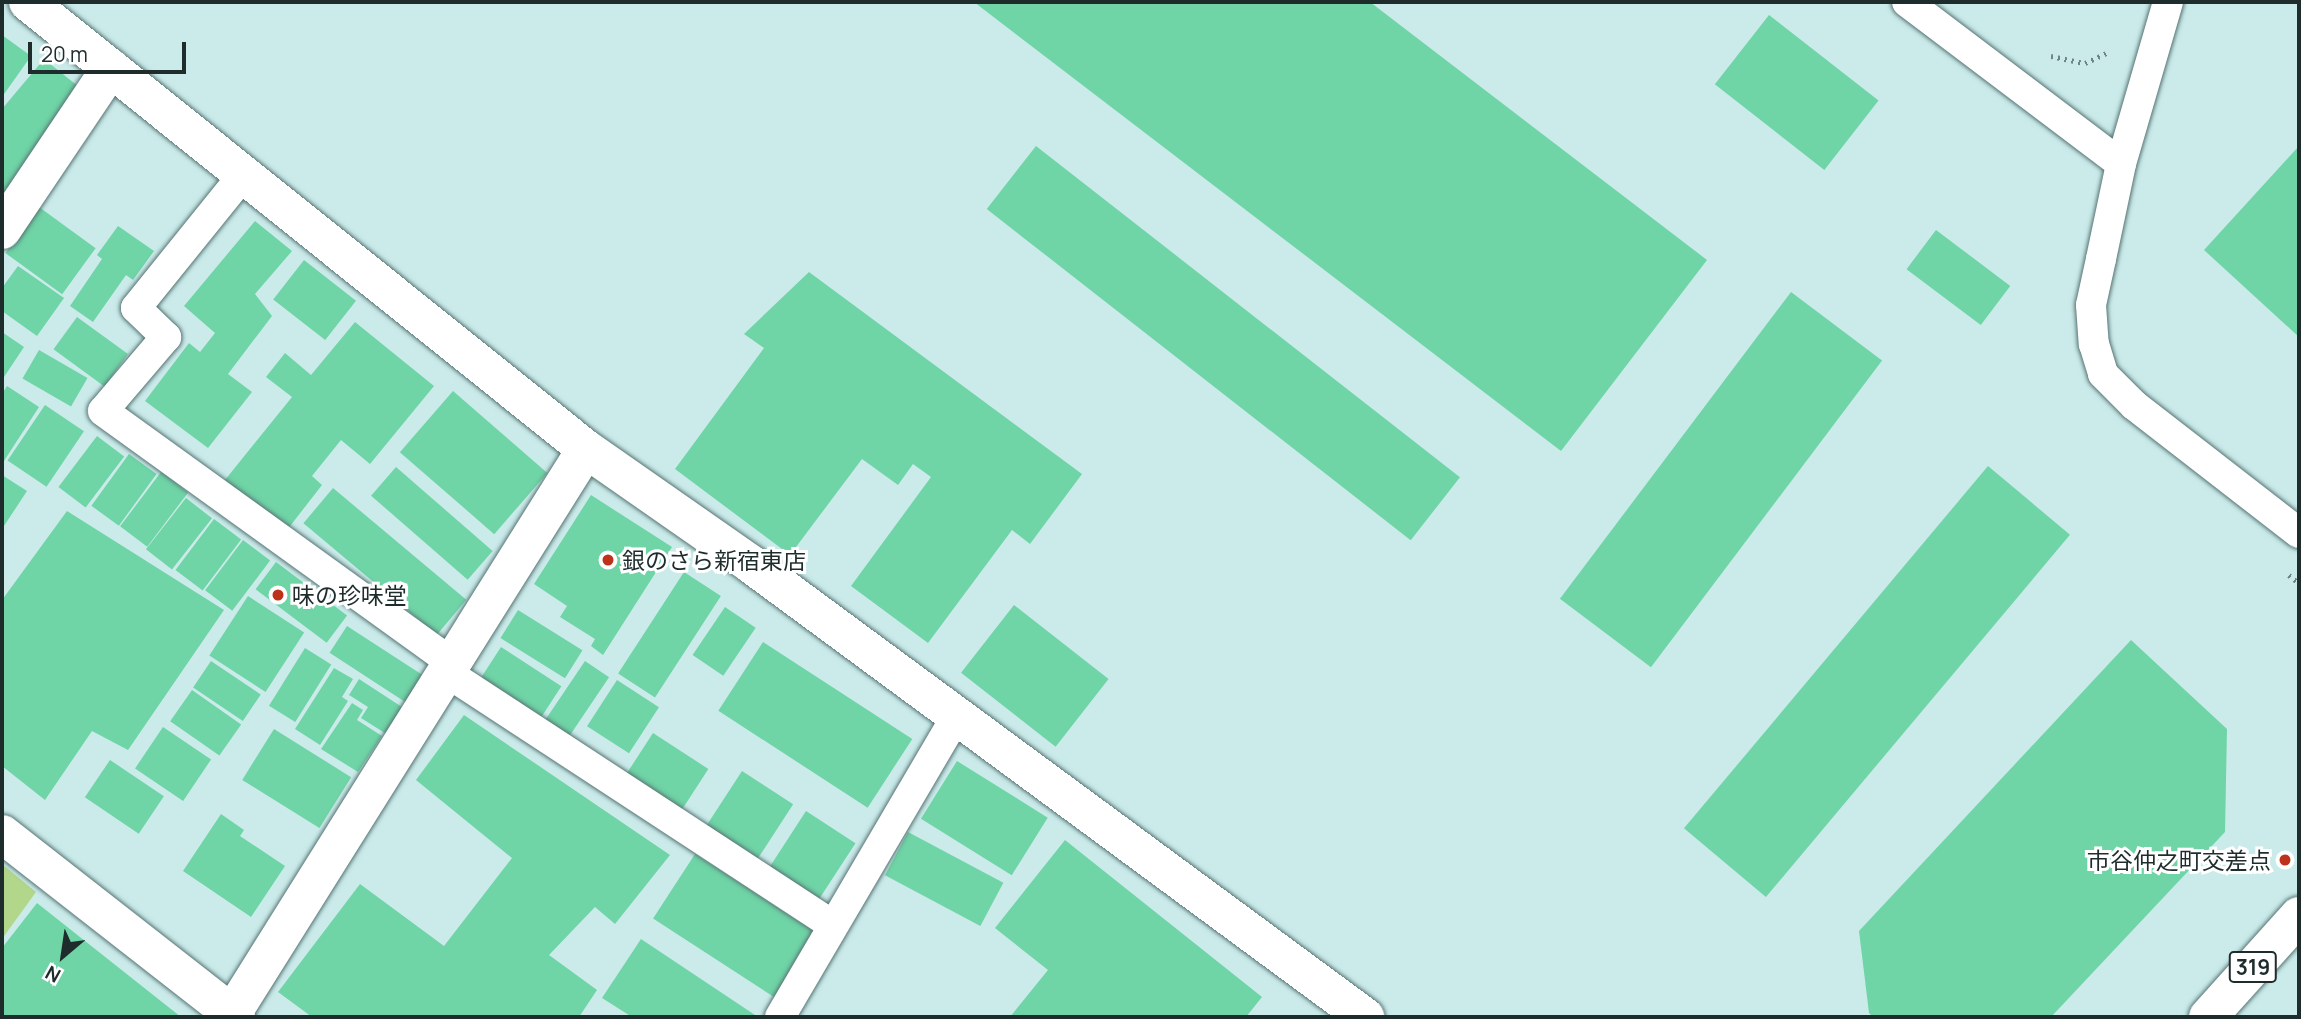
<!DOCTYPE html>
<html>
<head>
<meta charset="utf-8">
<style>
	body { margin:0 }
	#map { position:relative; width:2301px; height:1019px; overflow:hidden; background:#cbebeb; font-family:Manrope,"Noto Sans JP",sans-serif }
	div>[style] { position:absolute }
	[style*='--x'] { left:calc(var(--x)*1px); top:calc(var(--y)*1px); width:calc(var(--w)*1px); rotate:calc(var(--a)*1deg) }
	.green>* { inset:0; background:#b2d78b }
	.building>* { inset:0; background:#6fd4a6; transform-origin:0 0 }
	.path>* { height:4.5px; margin-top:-2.25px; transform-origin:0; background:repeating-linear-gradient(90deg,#6f8585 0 2px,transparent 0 7px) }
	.roads { filter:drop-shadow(0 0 2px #567373) drop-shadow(0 0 2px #567373) }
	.lane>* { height:30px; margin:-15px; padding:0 15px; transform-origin:15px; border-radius:15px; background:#fff }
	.street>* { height:38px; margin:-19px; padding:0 19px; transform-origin:19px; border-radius:19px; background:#fff }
	.secondary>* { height:38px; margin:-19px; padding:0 19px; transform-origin:19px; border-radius:19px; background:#fff }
	.primary>* { height:38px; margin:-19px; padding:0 19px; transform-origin:19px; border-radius:19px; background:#fff }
	.dots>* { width:19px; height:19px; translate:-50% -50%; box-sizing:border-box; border:4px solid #fff; border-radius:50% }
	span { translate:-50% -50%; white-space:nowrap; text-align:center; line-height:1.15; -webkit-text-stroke:6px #fff; paint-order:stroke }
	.shield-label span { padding:2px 5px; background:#fff; border:2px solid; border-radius:5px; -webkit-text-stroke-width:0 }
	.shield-label { font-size:21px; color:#1f2c2c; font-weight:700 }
	.poi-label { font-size:23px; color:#1f2c2c }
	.left { translate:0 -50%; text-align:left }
	.right { translate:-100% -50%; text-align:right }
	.frame { position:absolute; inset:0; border:4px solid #1f2c2c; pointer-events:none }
	.north { position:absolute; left:28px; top:921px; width:70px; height:70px; -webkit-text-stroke:5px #fff; paint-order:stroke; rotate:209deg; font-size:19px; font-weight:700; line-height:28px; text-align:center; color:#1f2c2c }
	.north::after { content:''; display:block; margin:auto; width:24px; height:32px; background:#1f2c2c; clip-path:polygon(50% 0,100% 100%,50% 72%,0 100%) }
	.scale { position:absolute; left:28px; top:42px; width:158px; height:32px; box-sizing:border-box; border:4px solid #1f2c2c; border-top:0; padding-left:9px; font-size:21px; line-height:24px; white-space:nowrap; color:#1f2c2c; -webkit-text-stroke:5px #fff; paint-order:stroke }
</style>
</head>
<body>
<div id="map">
	<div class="green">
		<i style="clip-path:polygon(2px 864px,36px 892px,2px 939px)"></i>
	</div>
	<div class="building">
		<i style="clip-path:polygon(974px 2px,1370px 2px,1707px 260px,1561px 451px)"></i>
		<i style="left:1769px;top:15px;width:139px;height:88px;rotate:38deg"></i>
		<i style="clip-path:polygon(2px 35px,31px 56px,2px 97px)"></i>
		<i style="clip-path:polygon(44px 59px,79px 87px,2px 195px,2px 109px)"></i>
		<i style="left:1036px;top:146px;width:538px;height:80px;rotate:38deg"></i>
		<i style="clip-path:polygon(2299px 146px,2299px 337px,2204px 250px)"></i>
		<i style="left:39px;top:207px;width:70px;height:57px;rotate:36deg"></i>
		<i style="clip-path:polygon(255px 221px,292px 251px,255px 294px,272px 316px,228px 374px,252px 392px,208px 448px,145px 401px,189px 343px,200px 352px,215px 333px,184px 306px)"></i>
		<i style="clip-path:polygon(118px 226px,154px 251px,133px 280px,126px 275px,93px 322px,70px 306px,102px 259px,97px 255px)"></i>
		<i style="left:1936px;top:230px;width:93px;height:49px;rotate:37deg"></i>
		<i style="left:304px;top:260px;width:66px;height:50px;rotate:38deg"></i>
		<i style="clip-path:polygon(18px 266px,64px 298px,37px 336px,2px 311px,2px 288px)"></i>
		<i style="clip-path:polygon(809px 272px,1082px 474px,1030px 544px,1012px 530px,928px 643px,851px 586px,931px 477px,913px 464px,898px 485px,862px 459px,790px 555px,675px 469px,764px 348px,744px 334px)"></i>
		<i style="left:1791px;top:292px;width:114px;height:384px;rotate:37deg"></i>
		<i style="left:77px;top:317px;width:63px;height:40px;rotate:36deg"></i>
		<i style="clip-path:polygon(355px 322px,434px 386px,370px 464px,341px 440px,312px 476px,322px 485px,287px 530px,225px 480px,292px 397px,266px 377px,285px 353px,311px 375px)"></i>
		<i style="clip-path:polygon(2px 332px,24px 347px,2px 380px)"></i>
		<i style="left:39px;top:350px;width:56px;height:33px;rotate:30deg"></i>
		<i style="clip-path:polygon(7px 386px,39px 407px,2px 464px,2px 394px)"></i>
		<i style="left:453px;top:391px;width:125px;height:81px;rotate:41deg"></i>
		<i style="left:45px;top:405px;width:47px;height:67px;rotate:34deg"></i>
		<i style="left:97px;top:436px;width:34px;height:64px;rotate:37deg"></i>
		<i style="left:129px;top:454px;width:34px;height:64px;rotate:36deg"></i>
		<i style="left:1988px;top:466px;width:107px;height:473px;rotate:40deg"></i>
		<i style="left:396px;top:467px;width:128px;height:38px;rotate:41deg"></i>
		<i style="left:161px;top:472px;width:34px;height:68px;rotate:37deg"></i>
		<i style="clip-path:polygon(2px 475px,27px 491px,2px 529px)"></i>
		<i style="left:333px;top:488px;width:174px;height:46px;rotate:40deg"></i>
		<i style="clip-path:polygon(591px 495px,672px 547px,603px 655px,591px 646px,595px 639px,560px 617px,567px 606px,534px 584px)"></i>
		<i style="left:186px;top:498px;width:33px;height:65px;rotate:38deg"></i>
		<i style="clip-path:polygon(67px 511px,224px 610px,128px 750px,92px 731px,45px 800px,2px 766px,2px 600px)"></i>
		<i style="left:214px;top:519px;width:34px;height:64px;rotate:37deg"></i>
		<i style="left:243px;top:540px;width:34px;height:63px;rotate:37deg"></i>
		<i style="left:276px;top:562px;width:89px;height:34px;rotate:37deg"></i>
		<i style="left:684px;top:572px;width:44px;height:121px;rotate:33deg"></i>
		<i style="left:248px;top:596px;width:67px;height:71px;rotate:33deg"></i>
		<i style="left:1014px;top:605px;width:120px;height:86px;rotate:38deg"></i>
		<i style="left:725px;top:607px;width:37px;height:58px;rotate:34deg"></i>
		<i style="left:518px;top:610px;width:76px;height:33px;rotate:32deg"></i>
		<i style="left:347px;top:626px;width:91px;height:32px;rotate:33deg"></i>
		<i style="clip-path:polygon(2131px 640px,2227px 729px,2225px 832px,2051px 1017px,1873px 1017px,1869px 1013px,1859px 931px)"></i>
		<i style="left:763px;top:642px;width:178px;height:82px;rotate:33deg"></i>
		<i style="left:501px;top:647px;width:72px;height:37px;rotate:33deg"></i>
		<i style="left:305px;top:648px;width:31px;height:68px;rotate:32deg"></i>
		<i style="left:211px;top:661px;width:60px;height:32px;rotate:34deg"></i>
		<i style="left:585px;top:661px;width:29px;height:72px;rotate:34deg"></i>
		<i style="clip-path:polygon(334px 668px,353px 679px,342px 697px,348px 701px,320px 745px,295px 729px)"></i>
		<i style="clip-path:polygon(359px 679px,405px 709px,388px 735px,361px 718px,368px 707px,349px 695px)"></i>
		<i style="left:617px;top:680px;width:50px;height:55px;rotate:33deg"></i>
		<i style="left:192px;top:690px;width:60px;height:38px;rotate:35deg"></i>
		<i style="clip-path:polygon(352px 703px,363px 710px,357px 720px,382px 736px,358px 772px,321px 749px)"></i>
		<i style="clip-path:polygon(464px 715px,670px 855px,615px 924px,595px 907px,549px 955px,597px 990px,579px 1017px,312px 1017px,278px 992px,360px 884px,444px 946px,512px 858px,416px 780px)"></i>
		<i style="left:163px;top:727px;width:58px;height:50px;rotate:34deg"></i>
		<i style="left:274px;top:729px;width:91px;height:60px;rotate:32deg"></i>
		<i style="left:653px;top:733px;width:66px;height:59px;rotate:33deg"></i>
		<i style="left:110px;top:760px;width:65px;height:45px;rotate:34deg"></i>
		<i style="left:957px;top:761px;width:107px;height:68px;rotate:32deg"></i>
		<i style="left:742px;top:771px;width:61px;height:69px;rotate:33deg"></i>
		<i style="left:806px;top:811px;width:59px;height:70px;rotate:33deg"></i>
		<i style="clip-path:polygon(221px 814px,244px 830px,240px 836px,285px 866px,251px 917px,183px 871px)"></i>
		<i style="left:908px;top:832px;width:108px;height:49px;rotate:28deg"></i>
		<i style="clip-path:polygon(1065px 840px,1262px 997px,1246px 1017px,1010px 1017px,1048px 970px,995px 928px)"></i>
		<i style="left:695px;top:854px;width:145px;height:77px;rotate:33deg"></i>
		<i style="clip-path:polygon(37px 903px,181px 1017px,2px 1017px,2px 948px)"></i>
		<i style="clip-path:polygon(641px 939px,758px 1017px,632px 1017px,602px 998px)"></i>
	</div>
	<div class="path">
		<i style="--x:2051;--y:56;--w:35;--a:12"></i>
		<i style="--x:2085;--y:63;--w:26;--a:-25"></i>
		<i style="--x:2289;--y:575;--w:13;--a:39"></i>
	</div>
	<div class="roads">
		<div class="lane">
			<i style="--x:1907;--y:2;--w:268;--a:37.1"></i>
			<i style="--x:2168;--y:2;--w:169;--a:106.2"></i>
			<i style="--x:2121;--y:164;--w:97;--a:101.9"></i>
			<i style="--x:2101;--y:259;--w:47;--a:102.3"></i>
			<i style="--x:2091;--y:305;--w:39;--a:86"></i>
			<i style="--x:2094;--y:344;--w:31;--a:73"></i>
			<i style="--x:2103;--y:374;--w:44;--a:45"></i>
			<i style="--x:2134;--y:405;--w:209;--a:37.8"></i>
			<i style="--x:244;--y:174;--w:172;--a:128.9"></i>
			<i style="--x:136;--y:308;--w:42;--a:44"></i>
			<i style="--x:166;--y:337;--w:97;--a:130.4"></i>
			<i style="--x:103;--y:411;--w:430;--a:35.8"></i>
			<i style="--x:446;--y:672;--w:462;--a:33.2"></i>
			<i style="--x:780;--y:1017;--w:350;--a:-59.6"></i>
		</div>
		<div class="street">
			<i style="--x:2;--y:230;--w:195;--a:-56.1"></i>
			<i style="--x:2;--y:834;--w:292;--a:38"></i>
			<i style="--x:230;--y:1017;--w:670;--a:-57.92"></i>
			<i style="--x:586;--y:449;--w:203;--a:34.9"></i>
			<i style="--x:752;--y:565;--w:762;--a:36.4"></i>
		</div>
		<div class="secondary">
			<i style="--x:28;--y:2;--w:715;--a:38.7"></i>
			<i style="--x:232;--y:1014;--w:5;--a:37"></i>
		</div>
		<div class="primary">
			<i style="--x:2208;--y:1017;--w:136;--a:-48"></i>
		</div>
	</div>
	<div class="dots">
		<i style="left:608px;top:560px;background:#be321c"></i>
		<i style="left:278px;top:595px;background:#be321c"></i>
		<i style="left:2285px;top:860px;background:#be321c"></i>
	</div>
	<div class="shield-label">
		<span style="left:2253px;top:967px">319</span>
	</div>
	<div class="poi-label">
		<span class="left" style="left:622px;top:560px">銀のさら新宿東店</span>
		<span class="left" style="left:292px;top:595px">味の珍味堂</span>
		<span class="right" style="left:2271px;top:860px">市谷仲之町交差点</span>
	</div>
	<div class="frame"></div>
	<div class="north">N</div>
	<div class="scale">20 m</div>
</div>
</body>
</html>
